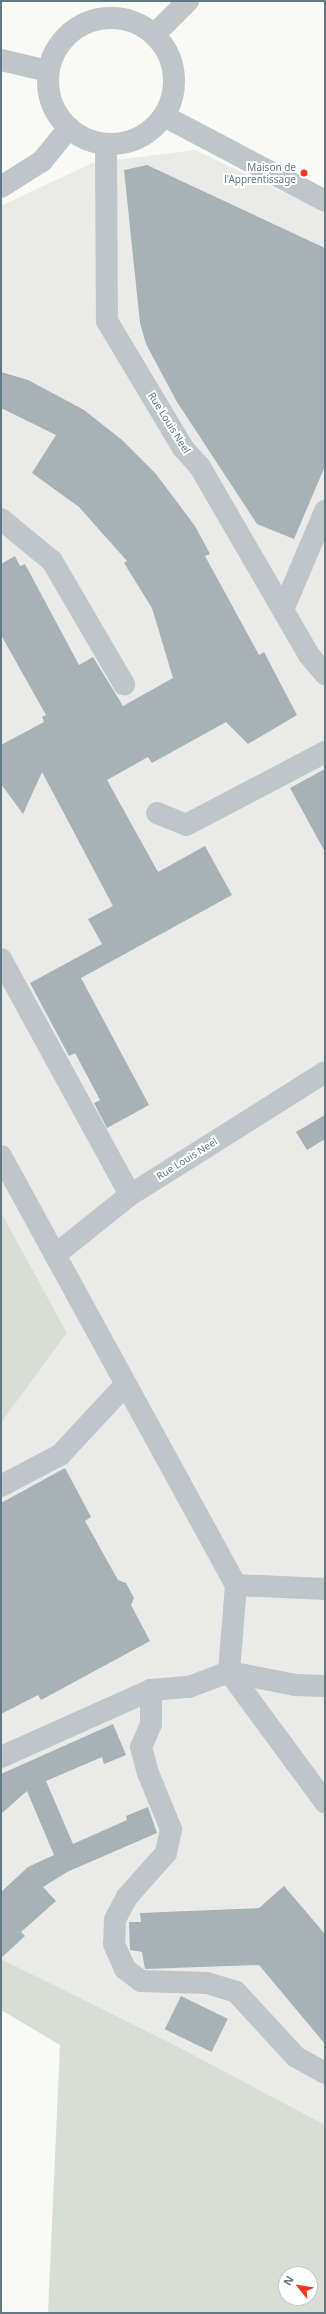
<!DOCTYPE html>
<html>
<head>
<meta charset="utf-8">
<style>
	body { margin:0 }
	#map { position:relative; width:326px; height:2314px; overflow:hidden; background:#f9f9f6; font-family:"Noto Sans",sans-serif }
	div>[style] { position:absolute }
	[style*='--x'] { left:calc(var(--x)*1px); top:calc(var(--y)*1px); width:calc(var(--w)*1px); rotate:calc(var(--a)*1deg) }
	.built>* { inset:0; background:#eaeae9 }
	.green>* { inset:0; background:#d9ded5 }
	.building>* { inset:0; background:#a6b2b6; transform-origin:0 0 }
	.minor>* { height:22px; margin:-11px; padding:0 11px; transform-origin:11px; border-radius:11px; background:#bfc6c9 }
	.minor>.ring { margin:-11px; padding:0; box-sizing:content-box; background:none; border:22px solid #bfc6c9; border-radius:50% }
	.dots>* { width:11px; height:11px; translate:-50% -50%; box-sizing:border-box; border:2px solid #fff; border-radius:50% }
	span { translate:-50% -50%; white-space:nowrap; text-align:center; line-height:1.15; -webkit-text-stroke:4px #fff; paint-order:stroke }
	.poi-label { font-size:10px; color:#627983 }
	.right { translate:-100% -50%; text-align:right }
	.street-label { font-size:10px; color:#627983 }
	.frame { position:absolute; inset:0; border:2px solid #627983; pointer-events:none }
	.north { position:absolute; left:278px; top:2266px; width:40px; height:40px; box-sizing:border-box; background:#fff; border:1px solid #c0c9cd; border-radius:50%; rotate:300deg; font-size:11px; font-weight:700; line-height:16px; text-align:center; color:#627983 }
	.north::after { content:''; display:block; margin:auto; width:14px; height:18px; background:#ef3620; clip-path:polygon(50% 0,100% 100%,50% 72%,0 100%) }
</style>
</head>
<body>
<div id="map">
	<div class="built">
		<i style="clip-path:polygon(195px 150px,325px 212px,325px 2126px,169px 2042px,1px 1959px,1px 1423px,67px 1333px,1px 1212px,1px 206px,92px 163px)"></i>
	</div>
	<div class="green">
		<i style="clip-path:polygon(1px 1212px,67px 1333px,1px 1423px)"></i>
		<i style="clip-path:polygon(evenodd,1px 1959px,169px 2042px,325px 2125px,325px 2313px,48px 2313px,60px 2045px,1px 2010px,1px 1959px,286px 2274px,310px 2274px,310px 2298px,286px 2298px,286px 2274px)"></i>
	</div>
	<div class="building">
		<i style="clip-path:polygon(147px 165px,325px 248px,325px 466px,294px 539px,257px 524px,177px 402px,146px 344px,140px 323px,124px 170px)"></i>
		<i style="clip-path:polygon(1px 372px,28px 380px,84px 410px,122px 440px,156px 474px,195px 526px,210px 554px,205px 556px,259px 655px,264px 652px,297px 715px,248px 744px,226px 722px,152px 763px,148px 757px,107px 780px,158px 872px,205px 846px,232px 895px,81px 978px,149px 1105px,107px 1128px,94px 1103px,100px 1100px,75px 1053px,69px 1056px,30px 983px,102px 944px,88px 919px,113px 906px,42px 772px,23px 814px,1px 784px,1px 745px,44px 722px,42px 717px,46px 715px,1px 635px,1px 564px,15px 556px,20px 566px,25px 564px,79px 665px,93px 657px,123px 706px,173px 678px,152px 608px,124px 563px,127px 561px,79px 507px,32px 473px,56px 435px,1px 408px)"></i>
		<i style="clip-path:polygon(325px 769px,325px 852px,290px 788px)"></i>
		<i style="clip-path:polygon(325px 1115px,325px 1139px,307px 1150px,296px 1132px)"></i>
		<i style="clip-path:polygon(65px 1468px,91px 1517px,85px 1521px,118px 1580px,126px 1583px,134px 1598px,131px 1605px,150px 1641px,41px 1700px,38px 1695px,1px 1714px,1px 1503px)"></i>
		<i style="clip-path:polygon(113px 1724px,126px 1755px,104px 1764px,102px 1757px,46px 1781px,73px 1844px,127px 1820px,126px 1816px,148px 1807px,157px 1833px,67px 1872px,43px 1887px,56px 1901px,21px 1932px,25px 1936px,1px 1958px,1px 1892px,28px 1867px,54px 1855px,27px 1791px,1px 1814px,1px 1774px)"></i>
		<i style="clip-path:polygon(284px 1886px,325px 1934px,325px 2044px,259px 1965px,145px 1969px,142px 1952px,130px 1950px,129px 1922px,141px 1922px,140px 1913px,259px 1908px)"></i>
		<i style="left:181px;top:1996px;width:52px;height:37px;rotate:26deg"></i>
	</div>
	<div class="minor">
		<i class="ring" style="left:48px;top:18px;width:104px;height:104px"></i>
		<i style="--x:155;--y:34;--w:47;--a:-45"></i>
		<i style="--x:1;--y:60;--w:48;--a:13.2"></i>
		<i style="--x:164;--y:116;--w:182;--a:27.8"></i>
		<i style="--x:106;--y:144;--w:177;--a:89.7"></i>
		<i style="--x:107;--y:321;--w:148;--a:59.1"></i>
		<i style="--x:183;--y:448;--w:25;--a:48"></i>
		<i style="--x:200;--y:467;--w:217;--a:59.9"></i>
		<i style="--x:309;--y:655;--w:25;--a:50"></i>
		<i style="--x:1;--y:187;--w:49;--a:-32.4"></i>
		<i style="--x:42;--y:161;--w:43;--a:-50.7"></i>
		<i style="--x:1;--y:519;--w:66;--a:39.5"></i>
		<i style="--x:52;--y:561;--w:143;--a:59.7"></i>
		<i style="--x:283;--y:610;--w:108;--a:-67"></i>
		<i style="--x:157;--y:813;--w:31;--a:22"></i>
		<i style="--x:186;--y:825;--w:157;--a:-27.7"></i>
		<i style="--x:1;--y:959;--w:269;--a:61.3"></i>
		<i style="--x:1;--y:1156;--w:489;--a:61.3"></i>
		<i style="--x:236;--y:1585;--w:87;--a:94.6"></i>
		<i style="--x:229;--y:1672;--w:67;--a:11.1"></i>
		<i style="--x:295;--y:1685;--w:30;--a:2"></i>
		<i style="--x:55;--y:1255;--w:96;--a:-38.7"></i>
		<i style="--x:130;--y:1195;--w:231;--a:-32.2"></i>
		<i style="--x:1;--y:1486;--w:67;--a:-27.7"></i>
		<i style="--x:60;--y:1455;--w:96;--a:-47.1"></i>
		<i style="--x:236;--y:1585;--w:89;--a:2.6"></i>
		<i style="--x:151;--y:1690;--w:34;--a:90"></i>
		<i style="--x:151;--y:1724;--w:25;--a:113"></i>
		<i style="--x:141;--y:1747;--w:27;--a:75"></i>
		<i style="--x:148;--y:1773;--w:61;--a:67.7"></i>
		<i style="--x:171;--y:1829;--w:25;--a:102"></i>
		<i style="--x:166;--y:1853;--w:59;--a:131.6"></i>
		<i style="--x:127;--y:1897;--w:26;--a:118"></i>
		<i style="--x:115;--y:1920;--w:24;--a:92"></i>
		<i style="--x:114;--y:1944;--w:27;--a:66"></i>
		<i style="--x:125;--y:1969;--w:20;--a:37"></i>
		<i style="--x:141;--y:1981;--w:66;--a:1.7"></i>
		<i style="--x:207;--y:1983;--w:30;--a:17"></i>
		<i style="--x:236;--y:1992;--w:88;--a:47.3"></i>
		<i style="--x:296;--y:2057;--w:33;--a:29"></i>
		<i style="--x:1;--y:1757;--w:164;--a:-24.1"></i>
		<i style="--x:151;--y:1690;--w:38;--a:-5"></i>
		<i style="--x:189;--y:1687;--w:43;--a:-20.6"></i>
		<i style="--x:229;--y:1672;--w:162;--a:53.6"></i>
	</div>
	<div class="dots">
		<i style="left:304px;top:173px;background:#ef3620"></i>
	</div>
	<div class="poi-label">
		<span class="right" style="left:296px;top:173px">Maison de<br>l'Apprentissage</span>
	</div>
	<div class="street-label">
		<span style="left:169px;top:423px;rotate:58deg">Rue Louis Neel</span>
		<span style="left:187px;top:1159px;rotate:-32deg">Rue Louis Neel</span>
	</div>
	<div class="frame"></div>
	<div class="north">N</div>
</div>
</body>
</html>
